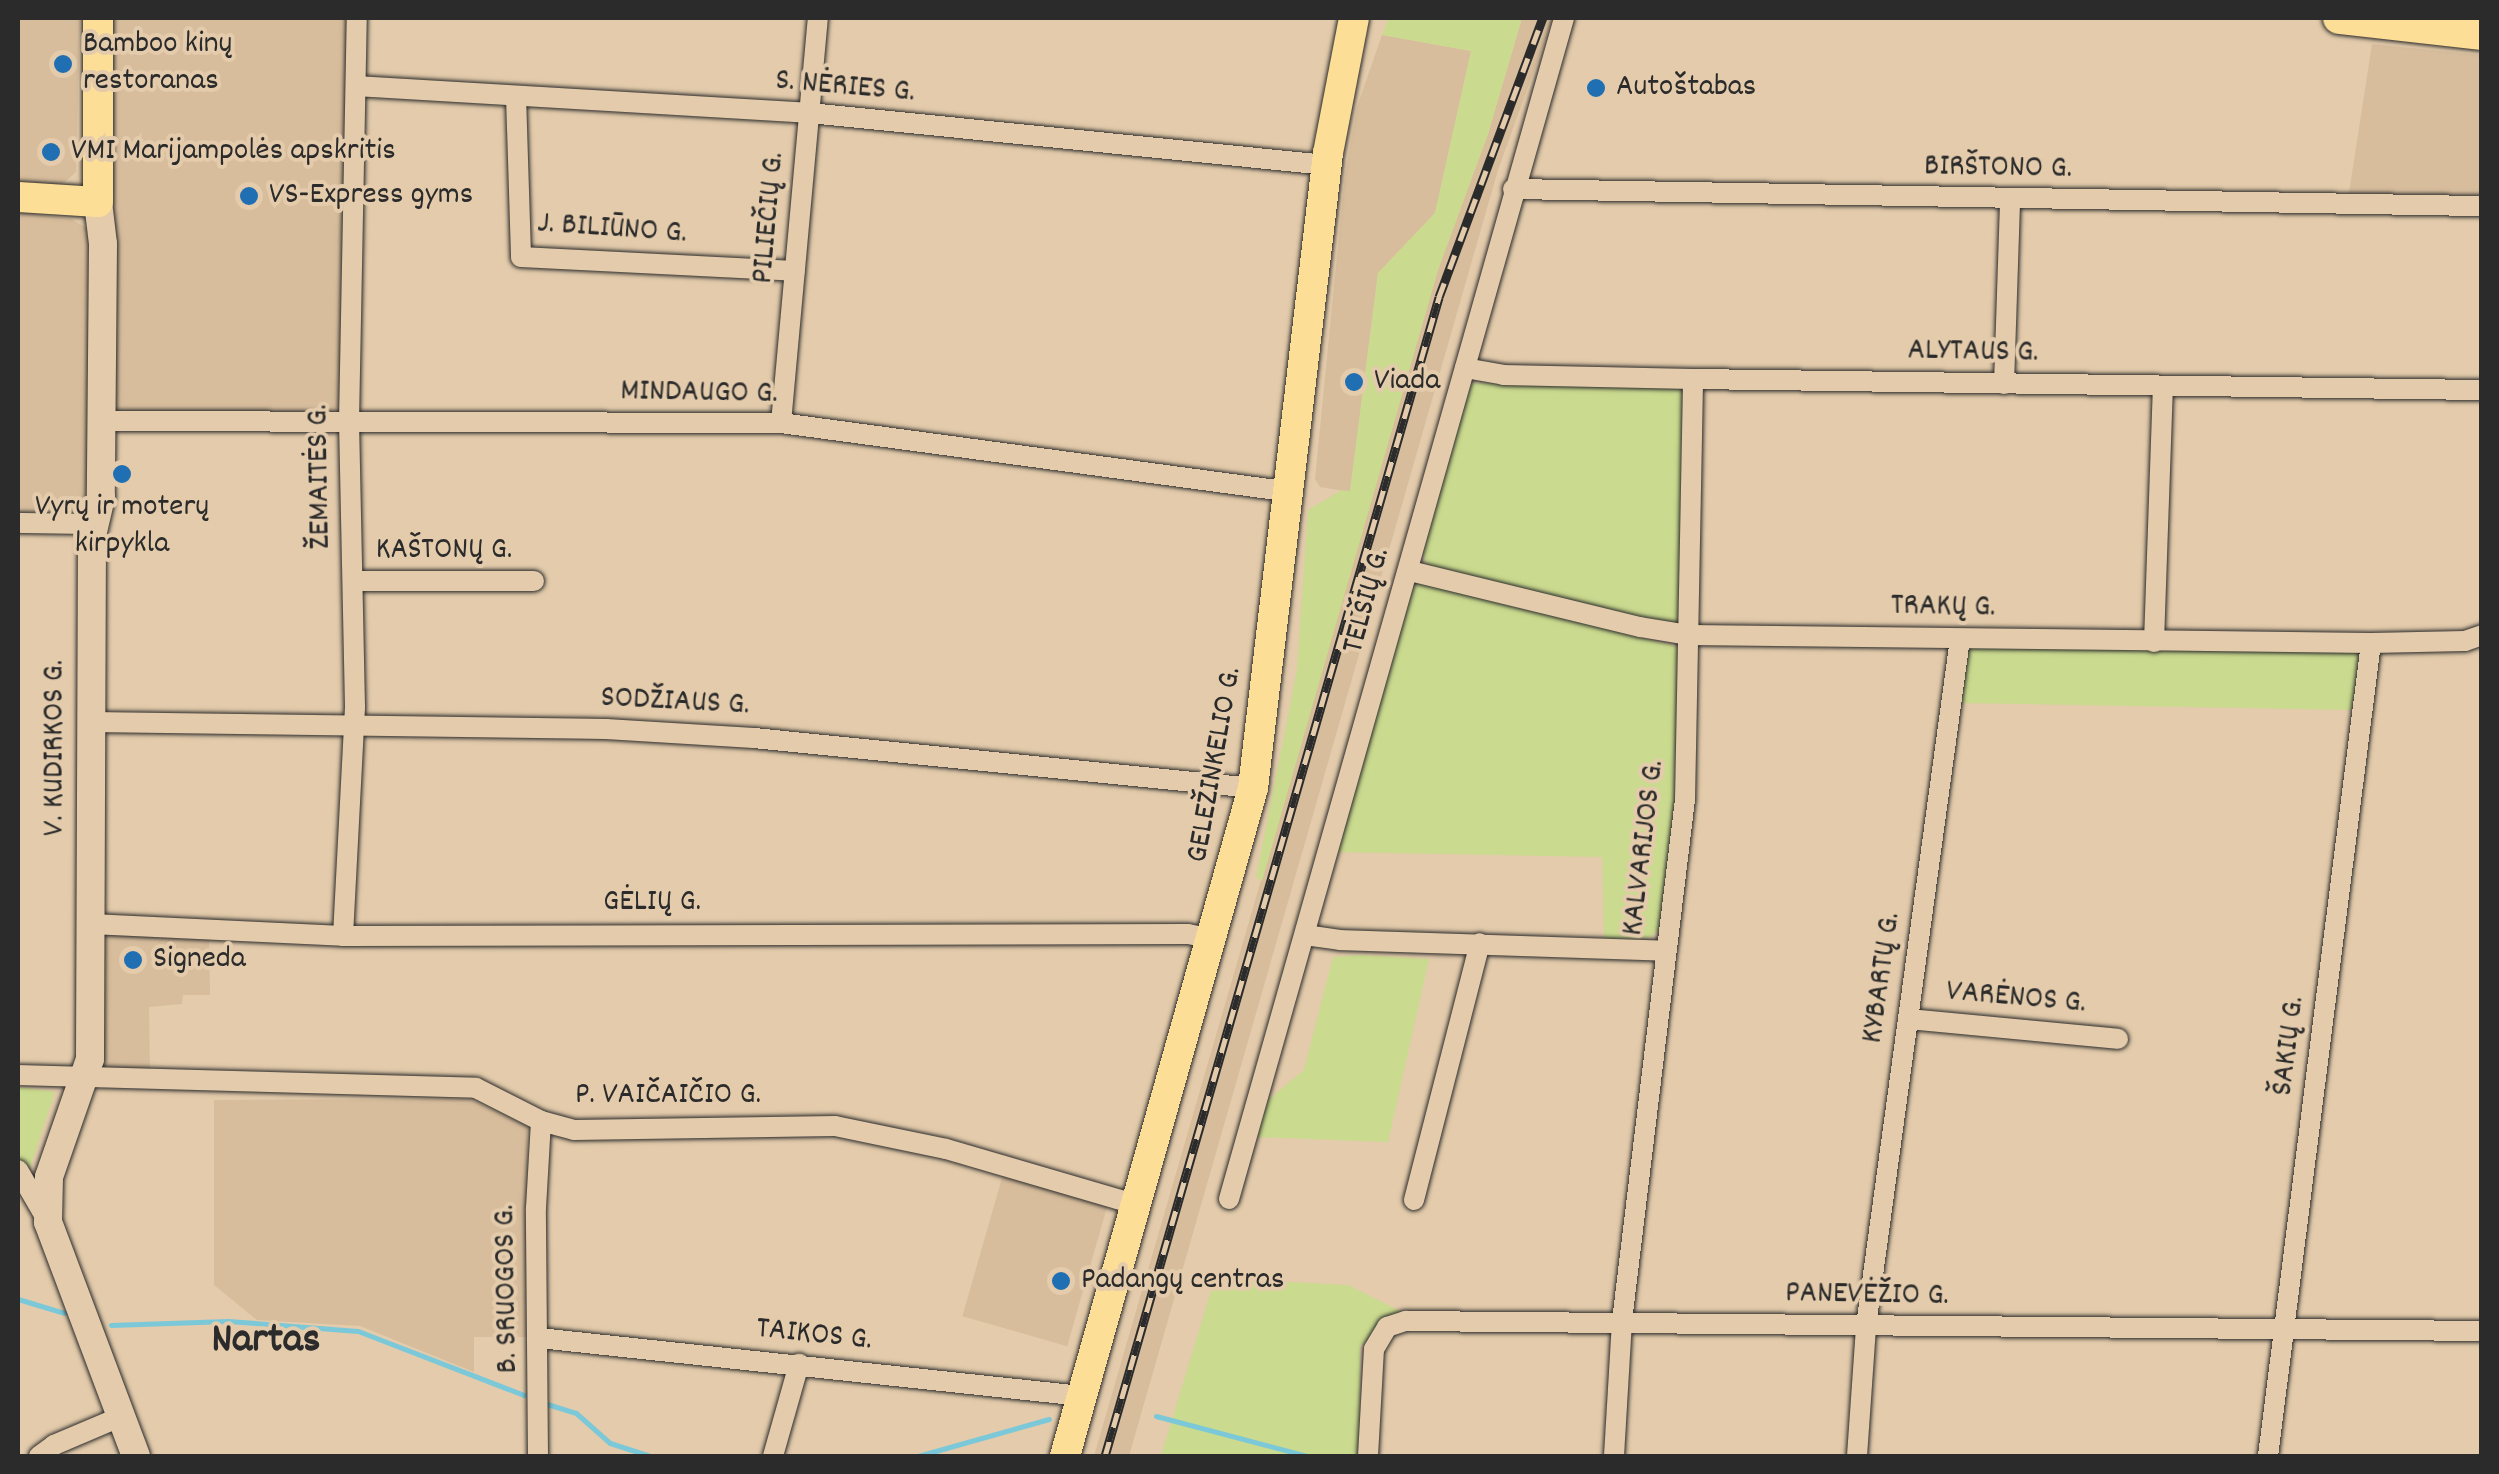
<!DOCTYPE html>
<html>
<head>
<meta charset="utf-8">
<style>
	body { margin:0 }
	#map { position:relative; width:2499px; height:1474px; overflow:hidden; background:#e3cbab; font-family:Dekko,sans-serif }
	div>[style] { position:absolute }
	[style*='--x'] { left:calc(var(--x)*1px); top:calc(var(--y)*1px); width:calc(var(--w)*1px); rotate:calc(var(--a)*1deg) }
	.built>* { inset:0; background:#d7bd9c; transform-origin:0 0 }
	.green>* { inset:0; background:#cada8e; transform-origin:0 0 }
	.stream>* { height:5px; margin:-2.5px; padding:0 2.5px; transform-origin:2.5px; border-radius:2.5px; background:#7bc8d9 }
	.roads { filter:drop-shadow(0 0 2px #2b2b2b) drop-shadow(0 0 2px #2b2b2b) }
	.minor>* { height:20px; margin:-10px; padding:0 10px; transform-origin:10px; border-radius:10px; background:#e3cbab }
	.secondary>* { height:28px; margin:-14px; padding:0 14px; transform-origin:14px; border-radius:14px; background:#e3cbab }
	.primary>* { height:30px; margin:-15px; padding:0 15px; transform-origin:15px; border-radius:15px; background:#fdde96 }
	.trunk>* { height:32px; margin:-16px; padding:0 16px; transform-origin:16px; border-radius:16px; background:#fdde96 }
	.rail>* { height:9px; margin-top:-4.5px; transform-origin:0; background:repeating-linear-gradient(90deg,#e3cbab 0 15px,#2b2b2b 0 30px); box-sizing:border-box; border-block:2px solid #2b2b2b }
	.dots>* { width:28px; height:28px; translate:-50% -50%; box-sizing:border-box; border:5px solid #e3cbab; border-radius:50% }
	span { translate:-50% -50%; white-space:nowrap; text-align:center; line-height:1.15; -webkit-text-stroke:8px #e3cbab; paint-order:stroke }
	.poi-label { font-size:32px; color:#2b2b2b }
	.left { translate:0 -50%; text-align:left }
	.street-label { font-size:32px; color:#2b2b2b }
	.district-label { font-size:42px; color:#2b2b2b; font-weight:700 }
	.frame { position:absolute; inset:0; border:20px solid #2b2b2b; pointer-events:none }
</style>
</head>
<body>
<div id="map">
	<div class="built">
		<i style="clip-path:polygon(18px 18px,80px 18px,76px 172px,57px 189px,18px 187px)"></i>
		<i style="clip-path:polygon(113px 18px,348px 18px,341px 404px,333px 412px,112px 413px)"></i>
		<i style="clip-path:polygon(1522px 18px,1553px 18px,1498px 170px,1129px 1456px,1094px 1456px,1438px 270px,1488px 134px)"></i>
		<i style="clip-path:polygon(1382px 35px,1471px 51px,1435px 213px,1378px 273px,1350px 492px,1320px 487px,1315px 479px,1345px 175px,1357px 107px)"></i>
		<i style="clip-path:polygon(2372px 44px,2481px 55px,2481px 195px,2349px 193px)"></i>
		<i style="clip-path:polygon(18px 212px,71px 219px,90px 230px,90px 503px,74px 513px,18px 512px)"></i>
		<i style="clip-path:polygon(105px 928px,209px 935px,210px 995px,183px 995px,182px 1004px,149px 1007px,150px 1071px,102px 1070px)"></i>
		<i style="clip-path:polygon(469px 1099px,527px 1126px,530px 1337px,474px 1337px,474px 1372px,360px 1326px,257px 1320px,214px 1285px,214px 1100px)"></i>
		<i style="left:1004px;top:1171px;width:109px;height:151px;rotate:16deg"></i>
	</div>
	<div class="green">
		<i style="clip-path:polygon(1389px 18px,1522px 18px,1488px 134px,1438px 270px,1262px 881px,1256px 877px,1297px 670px,1308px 510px,1342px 490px,1350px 491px,1378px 273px,1435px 213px,1471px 51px,1382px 35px)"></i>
		<i style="clip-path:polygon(1467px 383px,1671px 386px,1686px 393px,1678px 626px,1436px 570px,1426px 563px,1422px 548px)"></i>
		<i style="clip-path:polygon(1422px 582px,1675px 646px,1682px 656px,1680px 795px,1660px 928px,1651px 937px,1604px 940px,1602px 857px,1334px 852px,1410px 588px)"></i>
		<i style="left:1960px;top:639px;width:411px;height:64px;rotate:1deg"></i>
		<i style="clip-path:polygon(1361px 955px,1429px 959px,1388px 1142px,1255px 1137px,1268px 1100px,1304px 1070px,1333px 957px)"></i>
		<i style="clip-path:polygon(18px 1087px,55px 1092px,29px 1171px,18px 1162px)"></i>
		<i style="clip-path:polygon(1218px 1268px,1232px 1279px,1348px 1285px,1406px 1314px,1360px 1346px,1359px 1456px,1161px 1456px)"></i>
	</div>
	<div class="stream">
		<i style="--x:18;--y:1299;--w:48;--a:16.9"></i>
		<i style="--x:111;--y:1325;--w:117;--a:-2"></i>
		<i style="--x:228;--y:1321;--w:130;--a:4.4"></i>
		<i style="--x:358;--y:1331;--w:178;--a:21.1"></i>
		<i style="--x:547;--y:1404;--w:30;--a:17"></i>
		<i style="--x:576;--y:1413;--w:45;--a:41.4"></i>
		<i style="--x:610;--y:1443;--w:42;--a:18"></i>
		<i style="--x:1156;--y:1416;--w:156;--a:14.8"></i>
		<i style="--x:918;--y:1456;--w:136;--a:-15.8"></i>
	</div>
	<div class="roads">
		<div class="minor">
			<i style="--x:357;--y:86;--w:454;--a:3.4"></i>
			<i style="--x:810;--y:113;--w:519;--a:5.75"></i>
			<i style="--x:516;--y:96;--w:161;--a:88.2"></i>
			<i style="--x:521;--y:257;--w:274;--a:2.9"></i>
			<i style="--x:1513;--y:189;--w:969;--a:1.01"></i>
			<i style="--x:1465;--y:368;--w:39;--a:10"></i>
			<i style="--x:1503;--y:375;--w:190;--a:1.2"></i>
			<i style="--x:1693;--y:379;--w:789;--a:0.8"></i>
			<i style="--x:2004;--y:384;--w:184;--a:-88.1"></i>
			<i style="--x:101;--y:421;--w:680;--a:0.17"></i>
			<i style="--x:781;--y:423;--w:515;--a:7.7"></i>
			<i style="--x:781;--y:423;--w:407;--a:-84.8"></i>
			<i style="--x:18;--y:523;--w:76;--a:0.8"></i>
			<i style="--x:1410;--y:571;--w:237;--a:13.7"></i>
			<i style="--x:1640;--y:627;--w:50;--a:9.3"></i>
			<i style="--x:1689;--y:635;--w:682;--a:0.67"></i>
			<i style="--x:2371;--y:643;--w:94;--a:-1.2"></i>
			<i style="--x:2465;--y:641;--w:18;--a:-19"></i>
			<i style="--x:353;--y:581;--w:181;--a:0"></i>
			<i style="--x:2154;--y:642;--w:256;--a:-88"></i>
			<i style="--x:91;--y:722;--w:515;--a:0.78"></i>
			<i style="--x:606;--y:729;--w:148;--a:3.5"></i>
			<i style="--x:754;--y:738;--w:501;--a:5.72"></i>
			<i style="--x:91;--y:924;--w:252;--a:2.7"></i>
			<i style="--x:343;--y:936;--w:845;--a:-0.14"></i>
			<i style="--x:1188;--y:934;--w:26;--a:11"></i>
			<i style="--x:1305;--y:935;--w:35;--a:8"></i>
			<i style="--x:1340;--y:940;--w:324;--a:1.9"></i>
			<i style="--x:343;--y:936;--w:229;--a:-87"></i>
			<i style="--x:355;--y:707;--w:285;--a:-91.2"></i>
			<i style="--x:349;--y:422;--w:404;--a:-88.9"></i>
			<i style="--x:1908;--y:1019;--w:211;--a:5.4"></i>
			<i style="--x:18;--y:1075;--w:458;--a:1.6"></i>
			<i style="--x:476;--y:1088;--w:73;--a:26.9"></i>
			<i style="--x:541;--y:1121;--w:34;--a:15"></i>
			<i style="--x:574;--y:1130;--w:261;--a:-0.9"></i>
			<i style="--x:835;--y:1126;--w:113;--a:11.7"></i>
			<i style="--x:946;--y:1149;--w:199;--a:16.3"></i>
			<i style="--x:18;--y:1170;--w:58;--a:59.9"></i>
			<i style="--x:1229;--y:1199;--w:1228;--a:-74.16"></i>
			<i style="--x:1414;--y:1200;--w:265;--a:-75.6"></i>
			<i style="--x:539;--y:1338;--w:546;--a:6.1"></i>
			<i style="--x:39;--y:1456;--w:19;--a:-36"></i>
			<i style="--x:54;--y:1445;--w:72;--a:-23"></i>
			<i style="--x:538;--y:1456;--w:248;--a:-90.5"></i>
			<i style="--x:536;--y:1208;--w:87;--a:-86.7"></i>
			<i style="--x:773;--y:1456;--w:96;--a:-74.2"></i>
			<i style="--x:1368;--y:1456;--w:107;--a:-86.8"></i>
			<i style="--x:1374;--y:1349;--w:26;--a:-59"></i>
			<i style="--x:1387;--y:1327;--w:20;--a:-18"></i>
			<i style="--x:1406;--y:1321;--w:1076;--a:0.53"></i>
			<i style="--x:1614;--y:1456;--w:135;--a:-86.6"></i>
			<i style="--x:1622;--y:1321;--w:525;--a:-83.11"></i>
			<i style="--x:1685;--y:800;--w:421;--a:-88.9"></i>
			<i style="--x:1857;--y:1456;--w:130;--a:-86"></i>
			<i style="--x:1866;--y:1326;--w:693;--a:-82.21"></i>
			<i style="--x:2268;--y:1456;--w:819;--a:-82.78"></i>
		</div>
		<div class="secondary">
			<i style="--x:98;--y:202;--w:42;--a:83.2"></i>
			<i style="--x:103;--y:244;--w:253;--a:90.5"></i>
			<i style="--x:101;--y:497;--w:40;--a:103"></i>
			<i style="--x:92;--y:536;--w:523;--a:90.22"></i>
			<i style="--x:90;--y:1059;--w:125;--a:109.2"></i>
			<i style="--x:49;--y:1177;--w:45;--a:91.3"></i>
			<i style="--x:48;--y:1222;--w:250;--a:69.4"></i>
		</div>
		<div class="primary">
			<i style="--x:18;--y:197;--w:80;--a:3.6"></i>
			<i style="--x:98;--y:202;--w:184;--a:-90"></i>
			<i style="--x:1065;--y:1456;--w:694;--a:-74.28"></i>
			<i style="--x:1253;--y:788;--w:639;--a:-83.26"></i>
			<i style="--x:1328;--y:153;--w:137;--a:-79.1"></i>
		</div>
		<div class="trunk">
			<i style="--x:2339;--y:18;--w:144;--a:6.4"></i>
		</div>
	</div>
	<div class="rail">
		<i style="--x:1105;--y:1456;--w:1206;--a:-73.92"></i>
		<i style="--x:1439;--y:297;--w:298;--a:-69.6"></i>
	</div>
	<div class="dots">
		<i style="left:63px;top:64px;background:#1f6fb2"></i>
		<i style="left:1596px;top:88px;background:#1f6fb2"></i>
		<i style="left:51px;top:152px;background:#1f6fb2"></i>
		<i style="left:249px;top:196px;background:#1f6fb2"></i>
		<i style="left:1354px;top:382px;background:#1f6fb2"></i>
		<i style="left:122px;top:474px;background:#1f6fb2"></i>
		<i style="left:133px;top:960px;background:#1f6fb2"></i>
		<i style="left:1061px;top:1281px;background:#1f6fb2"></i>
	</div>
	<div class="poi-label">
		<span class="left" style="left:83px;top:64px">Bamboo kinų<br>restoranas</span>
		<span class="left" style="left:1616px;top:88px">Autoštabas</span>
		<span class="left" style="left:71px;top:152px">VMI Marijampolės apskritis</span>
		<span class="left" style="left:269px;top:196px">VS-Express gyms</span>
		<span class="left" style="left:1374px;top:382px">Viada</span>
		<span style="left:122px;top:527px">Vyrų ir moterų<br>kirpykla</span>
		<span class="left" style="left:153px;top:960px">Signeda</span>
		<span class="left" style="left:1081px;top:1281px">Padangų centras</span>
	</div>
	<div class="street-label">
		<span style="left:845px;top:88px;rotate:5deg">S. NĖRIES G.</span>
		<span style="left:1998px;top:169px;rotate:1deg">BIRŠTONO G.</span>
		<span style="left:770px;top:218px;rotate:-85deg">PILIEČIŲ G.</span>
		<span style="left:612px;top:230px;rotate:4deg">J. BILIŪNO G.</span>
		<span style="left:1973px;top:353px;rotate:1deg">ALYTAUS G.</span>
		<span style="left:699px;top:394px;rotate:1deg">MINDAUGO G.</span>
		<span style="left:321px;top:477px;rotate:-91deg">ŽEMAITĖS G.</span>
		<span style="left:444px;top:551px">KAŠTONŲ G.</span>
		<span style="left:1368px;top:601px;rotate:-75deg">TELŠIŲ G.</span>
		<span style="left:1943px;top:608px;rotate:1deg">TRAKŲ G.</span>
		<span style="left:675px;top:703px;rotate:3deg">SODŽIAUS G.</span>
		<span style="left:56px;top:748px;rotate:-90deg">V. KUDIRKOS G.</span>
		<span style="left:1216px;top:765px;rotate:-80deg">GELEŽINKELIO G.</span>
		<span style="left:1645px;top:848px;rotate:-83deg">KALVARIJOS G.</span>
		<span style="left:652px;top:903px">GĖLIŲ G.</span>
		<span style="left:1883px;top:978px;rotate:-82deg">KYBARTŲ G.</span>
		<span style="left:2016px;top:999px;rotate:5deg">VARĖNOS G.</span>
		<span style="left:2290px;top:1046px;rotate:-83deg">ŠAKIŲ G.</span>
		<span style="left:668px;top:1096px">P. VAIČAIČIO G.</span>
		<span style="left:508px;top:1289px;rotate:-91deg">B. SRUOGOS G.</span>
		<span style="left:1867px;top:1296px;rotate:1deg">PANEVĖŽIO G.</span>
		<span style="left:814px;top:1336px;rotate:6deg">TAIKOS G.</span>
	</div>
	<div class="district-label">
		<span style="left:266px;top:1342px">Nartas</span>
	</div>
	<div class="frame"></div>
</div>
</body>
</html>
